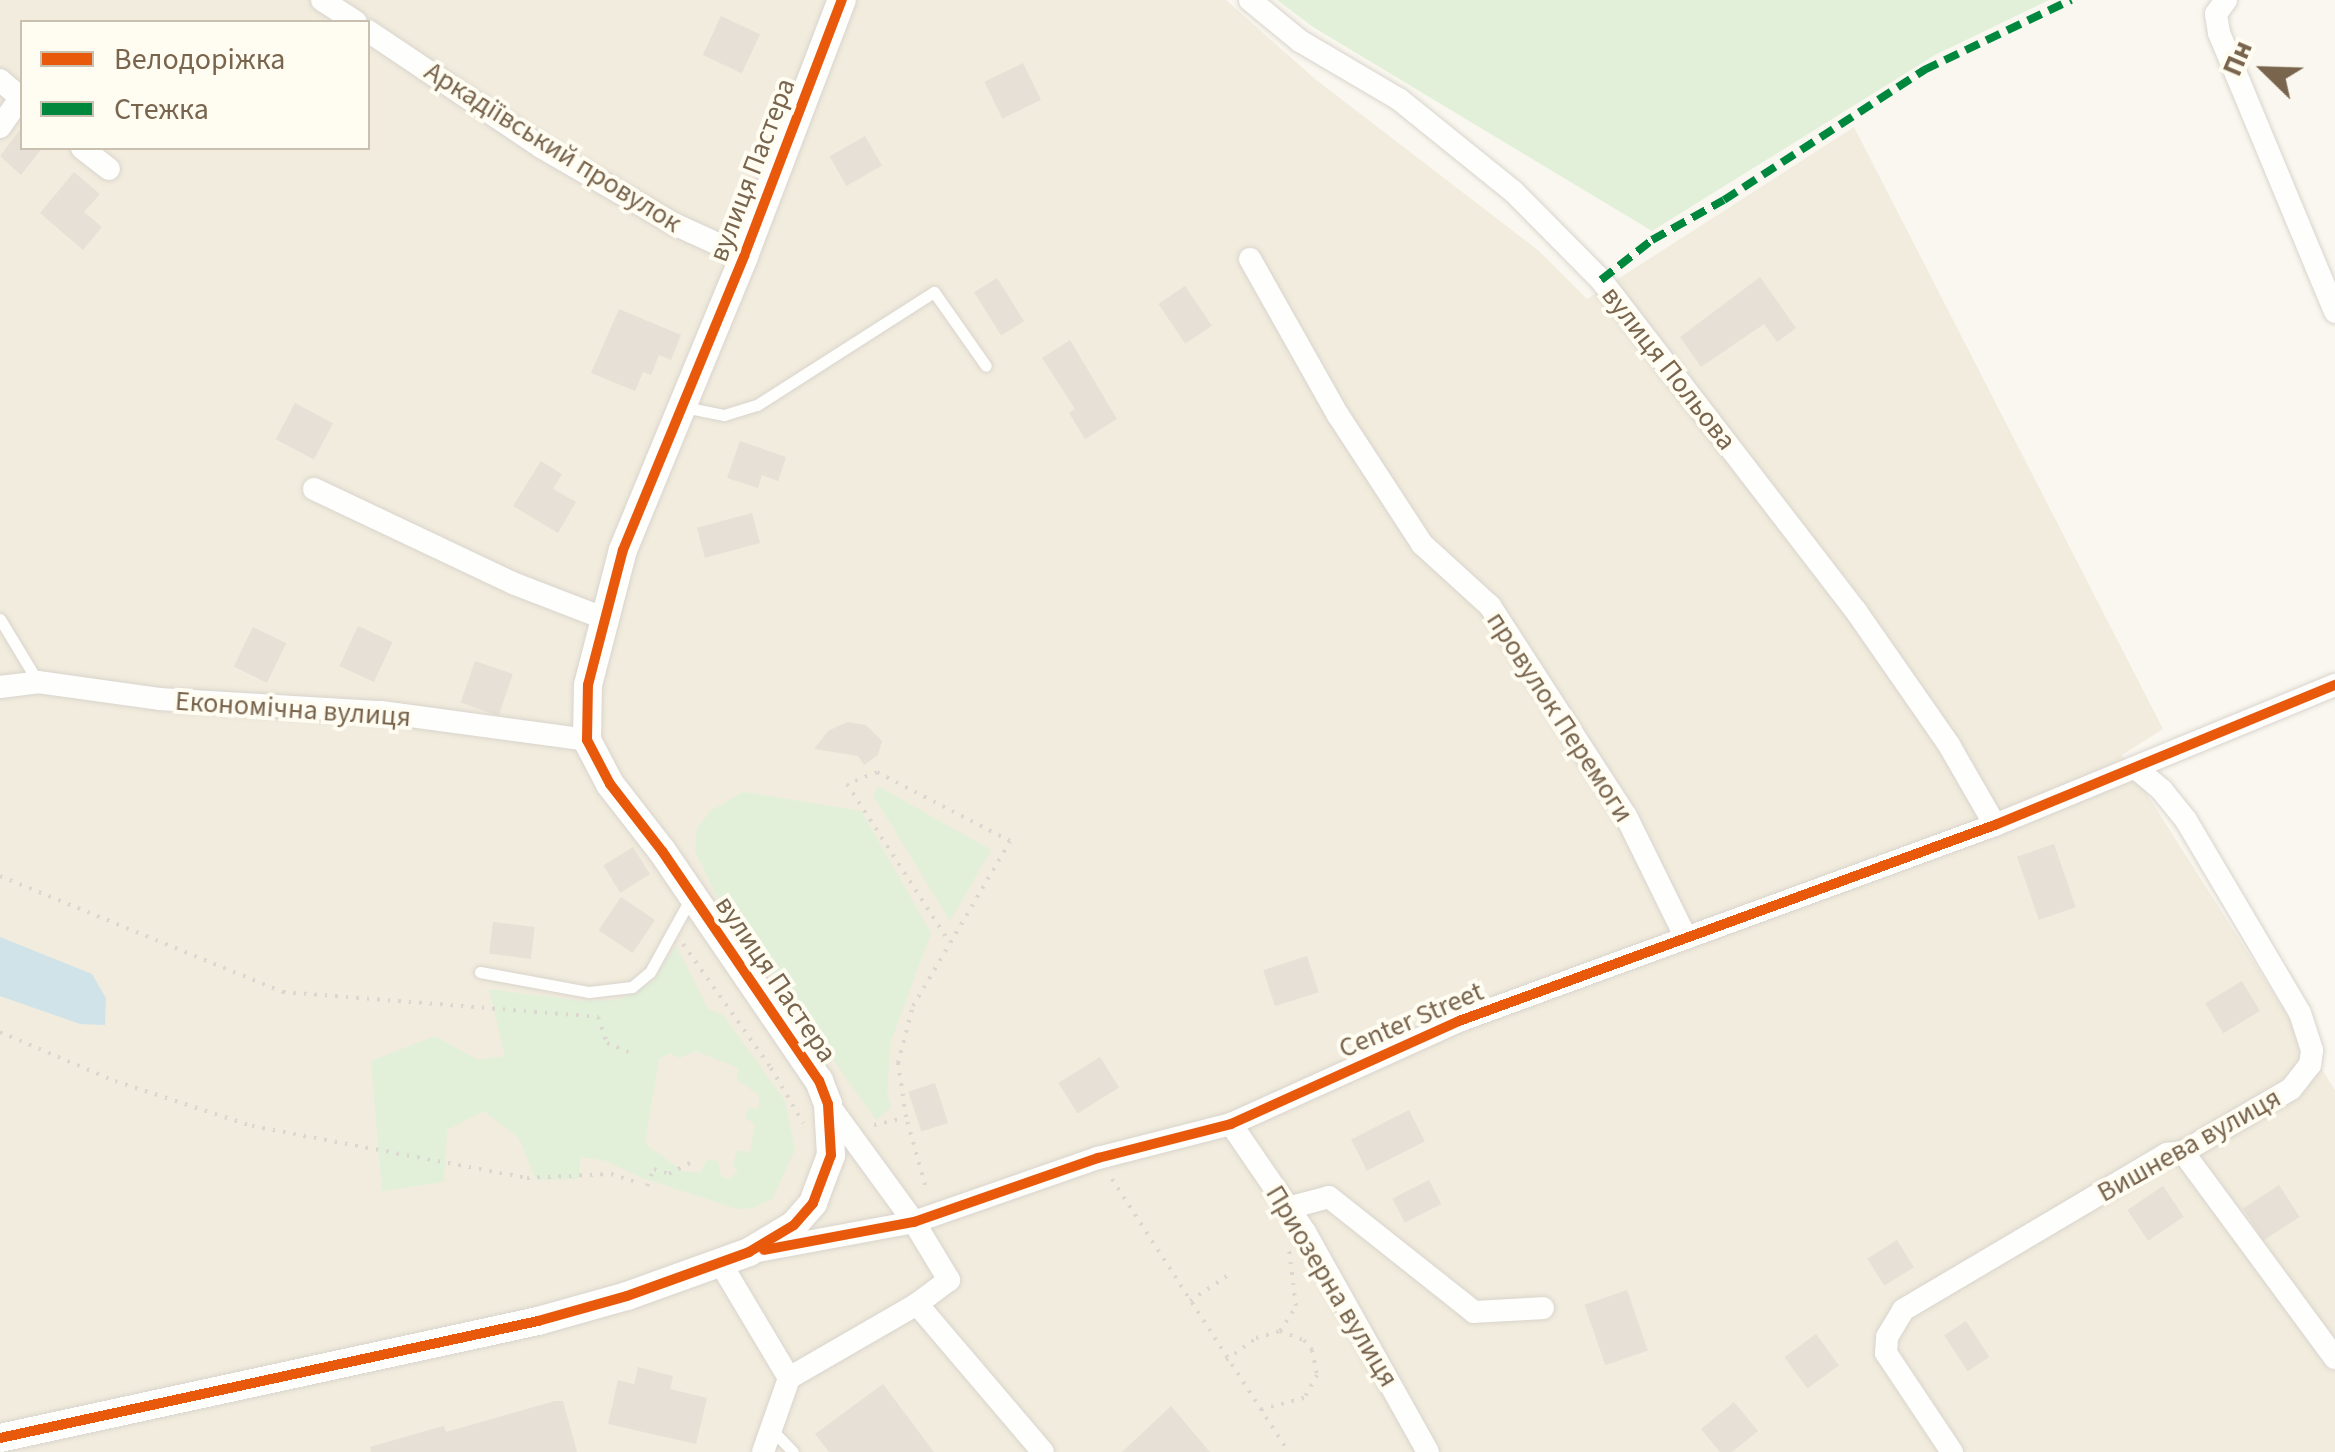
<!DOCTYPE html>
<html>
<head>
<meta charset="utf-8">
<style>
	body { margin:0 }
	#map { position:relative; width:2335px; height:1452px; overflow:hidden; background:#f9f7ef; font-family:"Source Sans 3",sans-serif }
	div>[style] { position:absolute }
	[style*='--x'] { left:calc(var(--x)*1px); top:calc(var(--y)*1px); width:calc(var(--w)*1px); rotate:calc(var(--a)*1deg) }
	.residential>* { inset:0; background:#f1ecdd }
	.green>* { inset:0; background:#e2f0da }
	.water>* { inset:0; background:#d0e3e9 }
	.building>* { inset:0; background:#e6e0d6; transform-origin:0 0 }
	.path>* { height:4px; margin-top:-2px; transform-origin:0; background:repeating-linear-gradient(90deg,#dbd7d0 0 2.5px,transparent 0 10.5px) }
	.roads { filter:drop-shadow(0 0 2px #d9d4cd) drop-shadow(0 0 2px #d9d4cd) }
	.service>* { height:11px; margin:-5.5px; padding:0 5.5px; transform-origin:5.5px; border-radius:5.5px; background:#fefefd }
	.minor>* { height:22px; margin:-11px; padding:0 11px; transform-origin:11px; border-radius:11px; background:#fefefd }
	.tertiary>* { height:28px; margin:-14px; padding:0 14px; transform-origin:14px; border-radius:14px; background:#fefefd }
	.quiet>* { height:8px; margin-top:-4px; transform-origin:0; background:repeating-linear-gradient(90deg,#00873e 0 15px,transparent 0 23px) }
	.cycleway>* { height:10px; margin:-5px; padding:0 5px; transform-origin:5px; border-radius:5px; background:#e8590c }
	span { translate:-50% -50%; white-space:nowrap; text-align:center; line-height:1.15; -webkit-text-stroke:8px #fffcf2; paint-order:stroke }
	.street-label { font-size:28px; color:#79654d }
	.legend { position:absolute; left:20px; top:20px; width:350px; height:130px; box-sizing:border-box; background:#fffcf2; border:2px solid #c9c0b0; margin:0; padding:12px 18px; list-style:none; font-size:30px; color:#79654d }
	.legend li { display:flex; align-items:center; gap:20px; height:50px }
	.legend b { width:50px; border:2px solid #c9c0b0 }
	.north { position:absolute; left:2215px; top:20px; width:100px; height:100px; -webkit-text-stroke:8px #fffcf2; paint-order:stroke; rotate:293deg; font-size:28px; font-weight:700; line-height:40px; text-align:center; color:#79654d }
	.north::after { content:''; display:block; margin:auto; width:35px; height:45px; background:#79654d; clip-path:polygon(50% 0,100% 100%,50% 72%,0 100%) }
</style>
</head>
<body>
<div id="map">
	<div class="residential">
		<i style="clip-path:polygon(evenodd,0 0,1226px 0,1315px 79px,1539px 251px,1587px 299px,1854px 127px,2163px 729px,2122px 755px,2335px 1090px,2335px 1452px,0 1452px,0 0,22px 22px,368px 22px,368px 148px,22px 148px,22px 22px)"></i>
	</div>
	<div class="green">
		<i style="clip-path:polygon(1277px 0,2049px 0,1935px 55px,1652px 231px,1313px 27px)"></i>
		<i style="clip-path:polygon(878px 786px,991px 850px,950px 921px,873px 795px)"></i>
		<i style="clip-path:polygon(743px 792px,861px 811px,931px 933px,891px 1041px,887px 1093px,891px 1108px,876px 1120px,715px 893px,695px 851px,697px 829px,710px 811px)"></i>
		<i style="clip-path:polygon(evenodd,676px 945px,708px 1009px,723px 1015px,785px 1101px,795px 1150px,772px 1199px,753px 1208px,737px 1209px,640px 1177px,606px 1161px,581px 1157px,578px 1179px,536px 1180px,519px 1138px,484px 1111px,447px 1130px,444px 1182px,382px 1191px,371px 1061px,435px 1036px,478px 1060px,505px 1056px,489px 989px,584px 1001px,619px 1000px,654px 981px,676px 945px,696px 1051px,738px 1068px,737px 1080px,759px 1095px,759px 1109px,749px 1108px,745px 1118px,755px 1124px,750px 1153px,738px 1150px,732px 1165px,738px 1170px,730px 1179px,721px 1177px,718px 1161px,707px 1160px,700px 1173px,683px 1171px,645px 1144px,659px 1059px,670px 1053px,679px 1058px,696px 1051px)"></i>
	</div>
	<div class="water">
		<i style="clip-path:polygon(0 937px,92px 974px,106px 998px,105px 1025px,80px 1024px,0 996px)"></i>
	</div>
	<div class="building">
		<i style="left:721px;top:16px;width:43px;height:43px;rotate:25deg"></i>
		<i style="left:1023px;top:63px;width:41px;height:43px;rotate:64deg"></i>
		<i style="clip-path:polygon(22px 127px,22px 148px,42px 148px,21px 175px,0 156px)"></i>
		<i style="left:865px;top:136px;width:34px;height:41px;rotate:60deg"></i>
		<i style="clip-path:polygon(74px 172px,100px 194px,84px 212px,102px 227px,83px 250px,40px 213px)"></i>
		<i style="clip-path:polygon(1760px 277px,1796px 328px,1777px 342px,1764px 324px,1701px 367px,1680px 337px)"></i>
		<i style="left:997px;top:278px;width:51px;height:27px;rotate:58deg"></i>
		<i style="left:1185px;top:286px;width:48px;height:32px;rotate:56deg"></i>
		<i style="clip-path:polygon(619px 309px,681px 335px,671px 360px,659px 355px,651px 375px,643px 372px,635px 391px,591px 373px)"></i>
		<i style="clip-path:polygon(1070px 340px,1117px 419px,1085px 439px,1069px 413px,1075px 409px,1042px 358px)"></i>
		<i style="left:295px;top:403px;width:43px;height:41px;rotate:28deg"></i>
		<i style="clip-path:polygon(740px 441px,786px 457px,778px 481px,762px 475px,758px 488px,727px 478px)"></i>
		<i style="clip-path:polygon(541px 461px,562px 474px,553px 489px,576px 502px,558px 533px,513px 506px)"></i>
		<i style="left:752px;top:513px;width:31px;height:57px;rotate:75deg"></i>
		<i style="left:358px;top:626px;width:38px;height:44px;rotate:25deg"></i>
		<i style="left:253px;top:627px;width:37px;height:44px;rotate:26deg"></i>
		<i style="left:475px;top:661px;width:40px;height:44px;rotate:19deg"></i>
		<i style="clip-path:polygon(847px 722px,866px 725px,882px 741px,878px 755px,864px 765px,858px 756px,814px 749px,828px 731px)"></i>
		<i style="left:2054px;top:844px;width:67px;height:39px;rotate:71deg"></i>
		<i style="left:633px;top:847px;width:32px;height:35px;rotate:58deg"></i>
		<i style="left:621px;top:897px;width:41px;height:40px;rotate:34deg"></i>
		<i style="left:493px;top:922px;width:42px;height:32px;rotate:7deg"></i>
		<i style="left:1307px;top:956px;width:38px;height:46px;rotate:72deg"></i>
		<i style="left:2242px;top:981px;width:35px;height:43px;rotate:59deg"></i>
		<i style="left:1100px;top:1057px;width:36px;height:49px;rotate:58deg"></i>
		<i style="left:935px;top:1083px;width:42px;height:28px;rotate:72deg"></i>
		<i style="left:1409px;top:1110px;width:35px;height:65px;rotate:63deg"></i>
		<i style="left:1429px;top:1180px;width:27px;height:41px;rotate:63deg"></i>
		<i style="left:2279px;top:1185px;width:38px;height:43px;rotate:57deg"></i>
		<i style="left:2163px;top:1186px;width:37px;height:43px;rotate:56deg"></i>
		<i style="left:1897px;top:1240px;width:32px;height:35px;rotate:58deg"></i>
		<i style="left:1627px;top:1290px;width:64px;height:45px;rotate:71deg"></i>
		<i style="left:1966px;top:1321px;width:43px;height:26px;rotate:57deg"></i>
		<i style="left:1816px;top:1334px;width:39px;height:39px;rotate:54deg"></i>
		<i style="clip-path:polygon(638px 1367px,673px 1376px,670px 1389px,707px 1398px,696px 1444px,608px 1424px,618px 1380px,634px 1384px)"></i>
		<i style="clip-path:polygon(883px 1384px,934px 1452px,829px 1452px,815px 1434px)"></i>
		<i style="clip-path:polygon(555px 1401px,563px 1401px,577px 1452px,371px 1452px,370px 1447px,429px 1430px,444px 1426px,446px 1432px)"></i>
		<i style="clip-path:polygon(1734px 1402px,1758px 1431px,1732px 1452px,1720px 1452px,1701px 1429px)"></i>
		<i style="clip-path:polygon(1171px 1406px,1210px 1452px,1122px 1452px)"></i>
	</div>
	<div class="path">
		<i style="--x:0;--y:876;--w:306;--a:22.3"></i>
		<i style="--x:283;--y:992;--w:316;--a:4.5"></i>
		<i style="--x:598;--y:1017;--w:28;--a:71"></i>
		<i style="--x:607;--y:1043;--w:28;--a:23"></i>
		<i style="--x:683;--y:944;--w:152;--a:54.6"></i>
		<i style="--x:771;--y:1068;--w:64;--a:59.8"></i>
		<i style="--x:0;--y:1032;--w:125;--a:23.1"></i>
		<i style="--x:115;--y:1081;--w:144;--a:18.2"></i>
		<i style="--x:252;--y:1126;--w:280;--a:10.7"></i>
		<i style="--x:527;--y:1178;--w:84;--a:-2.7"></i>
		<i style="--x:611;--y:1174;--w:28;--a:18"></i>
		<i style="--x:874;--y:1125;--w:31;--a:-13"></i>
		<i style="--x:1112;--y:1179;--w:320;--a:57.1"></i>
		<i style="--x:925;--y:1185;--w:71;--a:-105.6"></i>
		<i style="--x:906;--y:1117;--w:55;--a:-98.4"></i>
		<i style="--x:898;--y:1063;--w:59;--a:-75.3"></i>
		<i style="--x:913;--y:1006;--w:191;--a:-59.5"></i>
		<i style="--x:1010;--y:841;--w:150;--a:-152.6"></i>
		<i style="--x:877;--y:772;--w:32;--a:158"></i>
		<i style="--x:847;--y:784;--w:189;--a:57.1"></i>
		<i style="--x:647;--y:1186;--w:18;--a:-68"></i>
		<i style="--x:654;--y:1169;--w:16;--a:18"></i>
		<i style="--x:669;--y:1174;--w:26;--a:-28"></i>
		<i style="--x:1190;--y:1301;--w:50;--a:-34.3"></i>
		<i style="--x:1280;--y:1331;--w:30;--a:-57"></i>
		<i style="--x:1296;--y:1306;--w:56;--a:-97.1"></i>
		<i style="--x:1226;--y:1360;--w:37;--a:-36"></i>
		<i style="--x:1256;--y:1338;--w:25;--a:-16"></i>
		<i style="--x:1280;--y:1331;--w:26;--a:21"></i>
		<i style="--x:1304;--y:1340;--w:13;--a:51"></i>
		<i style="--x:1312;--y:1350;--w:25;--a:79"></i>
		<i style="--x:1317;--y:1375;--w:26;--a:119"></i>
		<i style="--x:1304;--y:1398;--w:47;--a:165.1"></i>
	</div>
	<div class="roads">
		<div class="service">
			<i style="--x:684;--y:407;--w:41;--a:11.3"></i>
			<i style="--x:724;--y:415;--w:34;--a:-17"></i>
			<i style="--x:757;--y:405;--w:210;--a:-32.6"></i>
			<i style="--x:934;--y:292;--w:90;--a:54.9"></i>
			<i style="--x:0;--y:619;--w:74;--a:58.9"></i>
			<i style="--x:480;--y:972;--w:111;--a:10.4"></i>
			<i style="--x:589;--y:992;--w:43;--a:-6.6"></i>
			<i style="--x:632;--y:987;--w:23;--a:-40"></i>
			<i style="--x:650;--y:972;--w:87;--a:-61.1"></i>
			<i style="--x:772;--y:1430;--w:30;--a:46"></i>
		</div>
		<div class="minor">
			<i style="--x:322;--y:0;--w:40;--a:32.9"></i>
			<i style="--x:1250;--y:0;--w:65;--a:39.4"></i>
			<i style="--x:1300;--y:41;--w:116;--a:30.5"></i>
			<i style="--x:1400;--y:100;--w:146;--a:38.9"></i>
			<i style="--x:1514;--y:192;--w:124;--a:45.3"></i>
			<i style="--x:1601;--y:280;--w:418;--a:52.4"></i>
			<i style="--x:1856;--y:611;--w:163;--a:55.2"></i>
			<i style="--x:1949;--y:745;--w:92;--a:60.1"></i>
			<i style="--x:2226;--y:0;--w:17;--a:126"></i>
			<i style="--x:2216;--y:14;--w:19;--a:81"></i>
			<i style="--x:2219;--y:33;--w:302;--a:67.4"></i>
			<i style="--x:368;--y:31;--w:208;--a:33.8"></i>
			<i style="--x:541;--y:147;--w:154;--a:30.1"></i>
			<i style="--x:674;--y:224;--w:77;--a:24.6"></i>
			<i style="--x:0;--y:80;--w:29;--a:41"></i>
			<i style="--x:0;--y:127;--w:37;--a:-55"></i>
			<i style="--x:82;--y:148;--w:34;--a:38"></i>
			<i style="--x:1250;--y:259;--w:179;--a:60.6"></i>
			<i style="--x:1338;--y:415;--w:154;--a:56.9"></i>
			<i style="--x:1422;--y:544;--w:92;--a:42.4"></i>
			<i style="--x:1490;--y:606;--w:250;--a:57.1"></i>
			<i style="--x:1626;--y:816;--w:136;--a:63.8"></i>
			<i style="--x:314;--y:489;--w:222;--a:25.3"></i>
			<i style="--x:515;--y:584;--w:94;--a:21.1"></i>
			<i style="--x:0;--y:687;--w:38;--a:-7"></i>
			<i style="--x:38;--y:682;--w:122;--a:8"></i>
			<i style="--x:159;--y:699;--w:222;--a:3.4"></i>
			<i style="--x:381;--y:712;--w:208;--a:7.7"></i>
			<i style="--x:828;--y:1104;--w:146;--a:53.9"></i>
			<i style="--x:914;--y:1222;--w:68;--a:58.9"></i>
			<i style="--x:949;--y:1280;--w:40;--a:143"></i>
			<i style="--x:917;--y:1304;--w:194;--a:49.6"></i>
			<i style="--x:1231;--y:1124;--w:131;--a:55.6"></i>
			<i style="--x:1305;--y:1232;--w:252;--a:60.8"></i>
			<i style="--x:2183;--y:1152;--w:256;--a:53.6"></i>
			<i style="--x:1288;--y:1208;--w:42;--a:-15"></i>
			<i style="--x:1329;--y:1197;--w:185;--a:38.4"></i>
			<i style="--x:1474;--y:1312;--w:69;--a:-3.3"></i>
			<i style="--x:758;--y:1251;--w:159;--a:-10.5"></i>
			<i style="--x:914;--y:1222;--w:195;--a:-19.2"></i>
			<i style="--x:1098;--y:1158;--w:137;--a:-14.3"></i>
			<i style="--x:1231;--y:1124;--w:250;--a:-24.3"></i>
			<i style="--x:1459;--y:1021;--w:571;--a:-20.09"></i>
			<i style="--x:1995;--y:825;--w:368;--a:-22.4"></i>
			<i style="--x:721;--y:1264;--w:133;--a:59.2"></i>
			<i style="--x:789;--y:1378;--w:148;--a:-30"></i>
			<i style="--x:763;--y:1452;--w:78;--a:-70.6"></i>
			<i style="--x:1952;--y:1452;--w:119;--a:-123.7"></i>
			<i style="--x:1886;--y:1353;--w:16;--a:-86"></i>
			<i style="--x:1887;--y:1337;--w:31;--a:-59"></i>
			<i style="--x:1903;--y:1310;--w:307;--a:-30.6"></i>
			<i style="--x:2167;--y:1154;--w:16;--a:-7"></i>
			<i style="--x:2183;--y:1152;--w:125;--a:-30.3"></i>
			<i style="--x:2291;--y:1089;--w:31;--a:-52"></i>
			<i style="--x:2310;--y:1065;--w:15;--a:-82"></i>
			<i style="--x:2312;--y:1050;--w:39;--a:-108"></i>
			<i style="--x:2300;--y:1013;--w:224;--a:-120.6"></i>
			<i style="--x:2186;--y:820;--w:38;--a:-129"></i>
			<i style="--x:2162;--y:790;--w:34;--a:-140"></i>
		</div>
		<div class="tertiary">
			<i style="--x:0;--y:1438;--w:551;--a:-12.27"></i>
			<i style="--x:538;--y:1321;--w:92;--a:-15.7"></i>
			<i style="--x:627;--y:1296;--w:130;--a:-19.8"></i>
			<i style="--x:749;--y:1252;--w:52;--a:-31"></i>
			<i style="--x:794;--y:1225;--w:29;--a:-49"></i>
			<i style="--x:813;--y:1203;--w:51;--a:-69.4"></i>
			<i style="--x:831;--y:1155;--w:51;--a:-93.4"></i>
			<i style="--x:828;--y:1104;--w:25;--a:-111"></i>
			<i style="--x:819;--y:1081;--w:278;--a:-124.3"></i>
			<i style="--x:662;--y:851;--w:85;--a:-127.8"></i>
			<i style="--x:610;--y:784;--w:50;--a:-117.6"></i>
			<i style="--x:587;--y:740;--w:55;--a:-89"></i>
			<i style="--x:588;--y:685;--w:139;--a:-75.5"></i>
			<i style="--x:623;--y:550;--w:318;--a:-67.6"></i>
			<i style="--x:744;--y:256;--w:274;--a:-69.1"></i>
		</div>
	</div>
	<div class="quiet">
		<i style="--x:1601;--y:280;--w:65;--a:-38.1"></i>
		<i style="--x:1652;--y:240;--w:82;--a:-29.1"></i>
		<i style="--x:1724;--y:200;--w:239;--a:-33"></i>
		<i style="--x:1924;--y:70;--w:163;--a:-25.5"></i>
	</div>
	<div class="cycleway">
		<i style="--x:764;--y:1250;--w:153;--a:-10.6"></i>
		<i style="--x:914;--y:1222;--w:195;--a:-19.2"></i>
		<i style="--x:1098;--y:1158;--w:137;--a:-14.3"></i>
		<i style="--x:1231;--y:1124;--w:250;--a:-24.3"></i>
		<i style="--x:1459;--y:1021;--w:571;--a:-20.09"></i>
		<i style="--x:1995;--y:825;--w:368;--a:-22.4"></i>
		<i style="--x:0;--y:1438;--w:551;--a:-12.27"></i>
		<i style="--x:538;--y:1321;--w:92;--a:-15.7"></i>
		<i style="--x:627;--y:1296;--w:130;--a:-19.8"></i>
		<i style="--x:749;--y:1252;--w:52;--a:-31"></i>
		<i style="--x:794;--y:1225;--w:29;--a:-49"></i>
		<i style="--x:813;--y:1203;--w:51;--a:-69.4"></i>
		<i style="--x:831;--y:1155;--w:51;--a:-93.4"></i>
		<i style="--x:828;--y:1104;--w:25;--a:-111"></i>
		<i style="--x:819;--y:1081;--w:278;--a:-124.3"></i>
		<i style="--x:662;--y:851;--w:85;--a:-127.8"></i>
		<i style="--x:610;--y:784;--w:50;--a:-117.6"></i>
		<i style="--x:587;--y:740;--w:55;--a:-89"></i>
		<i style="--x:588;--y:685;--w:139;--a:-75.5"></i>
		<i style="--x:623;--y:550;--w:318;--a:-67.6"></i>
		<i style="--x:744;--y:256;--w:274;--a:-69.1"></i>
	</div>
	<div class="street-label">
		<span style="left:553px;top:147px;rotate:32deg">Аркадіївський провулок</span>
		<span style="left:752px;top:170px;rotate:-69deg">вулиця Пастера</span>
		<span style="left:1669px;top:368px;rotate:52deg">вулиця Польова</span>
		<span style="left:293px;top:709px;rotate:4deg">Економічна вулиця</span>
		<span style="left:1560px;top:717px;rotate:57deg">провулок Перемоги</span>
		<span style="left:776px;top:979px;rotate:56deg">вулиця Пастера</span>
		<span style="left:1411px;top:1020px;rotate:-23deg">Center Street</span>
		<span style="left:2189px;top:1145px;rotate:-29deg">Вишнева вулиця</span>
		<span style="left:1332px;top:1286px;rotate:59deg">Приозерна вулиця</span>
	</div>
	<ul class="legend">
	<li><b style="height:12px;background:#e8590c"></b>Велодоріжка</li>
	<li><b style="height:12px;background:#00873e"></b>Стежка</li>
	</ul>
	<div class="north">Пн</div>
</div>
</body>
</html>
